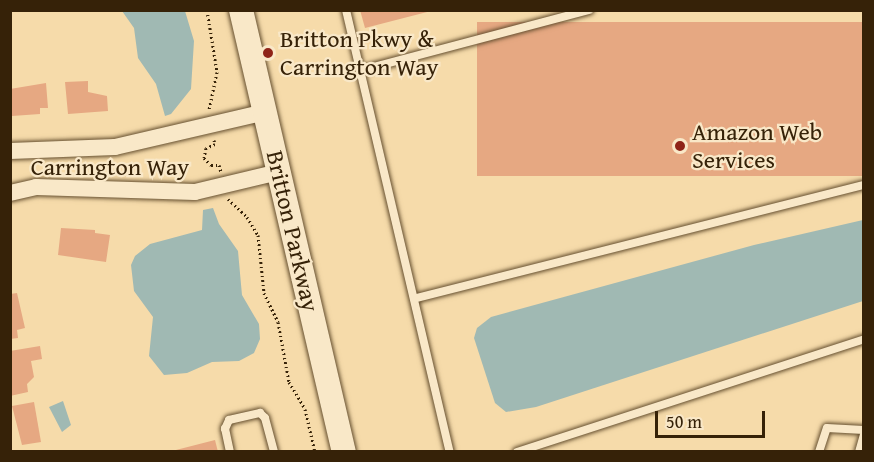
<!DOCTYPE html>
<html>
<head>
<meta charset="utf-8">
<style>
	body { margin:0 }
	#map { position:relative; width:874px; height:462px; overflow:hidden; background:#f6dbaa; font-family:"Gentium Book Plus",serif }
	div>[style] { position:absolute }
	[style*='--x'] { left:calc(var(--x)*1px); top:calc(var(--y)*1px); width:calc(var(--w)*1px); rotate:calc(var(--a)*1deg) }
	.water>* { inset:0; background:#a0b9b3 }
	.building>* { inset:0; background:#e6a882; transform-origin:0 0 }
	.path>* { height:3px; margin-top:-1.5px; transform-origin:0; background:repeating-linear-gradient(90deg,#362208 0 1.5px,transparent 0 4.5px) }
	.roads { filter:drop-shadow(0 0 2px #665030) drop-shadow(0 0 2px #665030) }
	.service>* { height:8px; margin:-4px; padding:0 4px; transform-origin:4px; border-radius:4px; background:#f9e8c8 }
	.minor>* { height:16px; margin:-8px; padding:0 8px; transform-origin:8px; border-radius:8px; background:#f9e8c8 }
	.secondary>* { height:24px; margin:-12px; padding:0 12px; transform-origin:12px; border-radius:12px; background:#f9e8c8 }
	.dots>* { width:16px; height:16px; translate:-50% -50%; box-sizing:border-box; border:3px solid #f9e8c8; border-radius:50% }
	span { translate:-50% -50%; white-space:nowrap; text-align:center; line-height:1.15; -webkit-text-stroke:4.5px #f9e8c8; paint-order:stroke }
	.poi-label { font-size:24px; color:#362208 }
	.left { translate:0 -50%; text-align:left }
	.street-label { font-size:24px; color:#362208 }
	.frame { position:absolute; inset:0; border:12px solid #362208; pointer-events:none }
	.scale { position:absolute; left:655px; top:411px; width:110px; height:27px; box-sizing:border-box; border:3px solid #362208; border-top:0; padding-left:8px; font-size:18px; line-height:21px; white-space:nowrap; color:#362208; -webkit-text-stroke:4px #f9e8c8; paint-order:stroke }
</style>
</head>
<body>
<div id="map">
	<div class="water">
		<i style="clip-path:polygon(122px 11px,185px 11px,194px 41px,191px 89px,171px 114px,165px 116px,156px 84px,138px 58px,134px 28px)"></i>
		<i style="clip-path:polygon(213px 208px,219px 224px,238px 251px,242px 295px,259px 324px,260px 339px,254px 353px,239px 361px,212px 362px,187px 373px,164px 375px,149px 356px,153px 317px,134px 291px,131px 265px,135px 256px,150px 244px,202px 230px,203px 210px)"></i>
		<i style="clip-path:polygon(863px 220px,863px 301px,536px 407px,506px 412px,495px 403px,474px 338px,477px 328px,491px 317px,754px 245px)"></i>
		<i style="clip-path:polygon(63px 401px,71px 425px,62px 432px,49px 407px)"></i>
	</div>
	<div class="building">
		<i style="clip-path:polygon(360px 10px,431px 10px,431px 11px,365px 28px)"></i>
		<i style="left:864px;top:22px;width:154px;height:387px;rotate:90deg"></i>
		<i style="clip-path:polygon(88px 81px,88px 92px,107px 96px,108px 111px,68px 114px,65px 82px)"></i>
		<i style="clip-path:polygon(46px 83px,48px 108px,40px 108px,40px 114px,12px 116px,10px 89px)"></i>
		<i style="clip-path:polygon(61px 228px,95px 230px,95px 233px,110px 235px,106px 262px,58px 255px)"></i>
		<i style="clip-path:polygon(17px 293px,25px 328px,17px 330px,18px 338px,10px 339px,10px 294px)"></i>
		<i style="clip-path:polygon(40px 346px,42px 359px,31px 361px,34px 377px,27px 384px,28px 392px,10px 396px,10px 351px)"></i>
		<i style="clip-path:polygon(34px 402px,41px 442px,22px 445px,12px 406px)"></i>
		<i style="clip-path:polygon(215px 440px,218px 452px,172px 452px,172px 451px)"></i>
	</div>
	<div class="path">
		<i style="--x:207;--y:10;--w:63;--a:80.8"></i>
		<i style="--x:217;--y:72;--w:39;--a:102"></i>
		<i style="--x:214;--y:140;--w:4;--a:76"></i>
		<i style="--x:215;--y:144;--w:10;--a:156"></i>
		<i style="--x:206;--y:148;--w:10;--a:101"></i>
		<i style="--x:204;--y:158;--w:10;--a:45"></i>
		<i style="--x:211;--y:165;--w:8;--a:0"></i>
		<i style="--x:219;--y:165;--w:7;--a:74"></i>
		<i style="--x:228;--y:199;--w:26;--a:43"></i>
		<i style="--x:247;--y:217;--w:21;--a:59"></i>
		<i style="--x:258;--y:235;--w:58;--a:84.1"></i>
		<i style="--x:264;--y:293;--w:32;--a:64"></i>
		<i style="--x:278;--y:322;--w:61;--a:79.6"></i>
		<i style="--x:289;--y:382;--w:31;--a:59"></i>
		<i style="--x:305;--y:409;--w:44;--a:76.9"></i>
	</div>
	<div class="roads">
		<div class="service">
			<i style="--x:346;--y:10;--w:454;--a:76.8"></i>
			<i style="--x:362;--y:70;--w:235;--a:-14.8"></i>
			<i style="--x:417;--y:298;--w:461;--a:-14.2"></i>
			<i style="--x:230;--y:452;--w:24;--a:-102"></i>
			<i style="--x:225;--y:429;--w:10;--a:-66"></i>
			<i style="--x:229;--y:420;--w:32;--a:-13"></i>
			<i style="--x:260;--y:413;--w:7;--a:45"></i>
			<i style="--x:265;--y:418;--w:35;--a:75"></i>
			<i style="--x:517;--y:452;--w:365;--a:-18"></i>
			<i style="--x:819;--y:452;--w:25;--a:-72"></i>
			<i style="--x:827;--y:428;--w:37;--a:3"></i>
			<i style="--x:859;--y:452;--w:18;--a:-74"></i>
		</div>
		<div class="minor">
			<i style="--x:10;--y:151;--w:105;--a:-2.2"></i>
			<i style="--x:115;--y:147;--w:154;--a:-13.1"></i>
			<i style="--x:10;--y:193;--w:27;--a:-13"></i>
			<i style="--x:36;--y:187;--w:159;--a:1.8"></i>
			<i style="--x:195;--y:192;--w:86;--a:-13.4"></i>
		</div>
		<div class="secondary">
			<i style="--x:241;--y:10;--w:454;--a:76.9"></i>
		</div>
	</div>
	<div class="dots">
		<i style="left:268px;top:53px;background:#8f2418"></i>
		<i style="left:680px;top:146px;background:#8f2418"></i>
	</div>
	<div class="poi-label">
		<span class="left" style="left:280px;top:53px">Britton Pkwy &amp;<br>Carrington Way</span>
		<span class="left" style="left:692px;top:146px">Amazon Web<br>Services</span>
	</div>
	<div class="street-label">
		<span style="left:110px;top:167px">Carrington Way</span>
		<span style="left:293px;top:231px;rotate:77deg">Britton Parkway</span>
	</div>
	<div class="frame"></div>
	<div class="scale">50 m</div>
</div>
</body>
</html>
